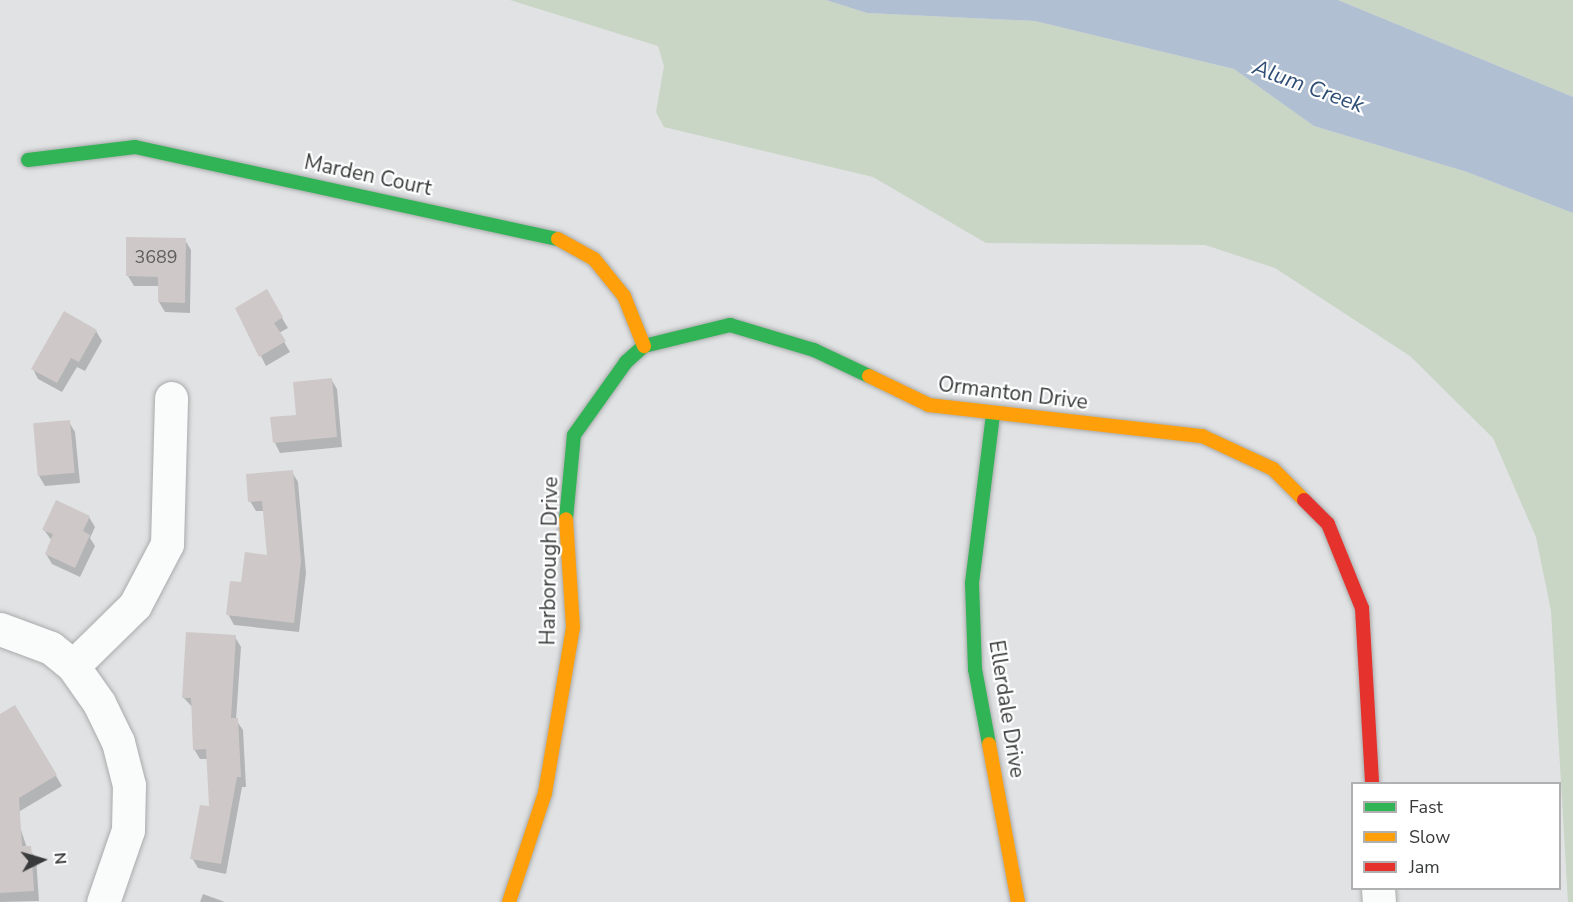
<!DOCTYPE html>
<html>
<head>
<meta charset="utf-8">
<style>
	body { margin:0 }
	#map { position:relative; width:1573px; height:902px; overflow:hidden; background:#e0e2e3; font-family:"Nunito Sans",sans-serif }
	div>[style] { position:absolute }
	[style*='--x'] { left:calc(var(--x)*1px); top:calc(var(--y)*1px); width:calc(var(--w)*1px); rotate:calc(var(--a)*1deg) }
	.green>* { inset:0; background:#c9d5c5 }
	.water>* { inset:0; background:#b0bfd2 }
	.shadow>* { inset:0; background:#0003 }
	.building>* { inset:0; background:#cfc8c8; transform-origin:0 0 }
	.roads { filter:drop-shadow(0 0 2px #aaabac) drop-shadow(0 0 2px #aaabac) }
	.street>* { height:33px; margin:-16.5px; padding:0 16.5px; transform-origin:16.5px; border-radius:16.5px; background:#fafbfb }
	.fast>* { height:14px; margin:-7px; padding:0 7px; transform-origin:7px; border-radius:7px; background:#30b455 }
	.slow>* { height:14px; margin:-7px; padding:0 7px; transform-origin:7px; border-radius:7px; background:#ff9f0a }
	.jam>* { height:14px; margin:-7px; padding:0 7px; transform-origin:7px; border-radius:7px; background:#e5322d }
	span { translate:-50% -50%; white-space:nowrap; text-align:center; line-height:1.15; -webkit-text-stroke:4.5px #fff; paint-order:stroke }
	.number-label { font-size:18px; color:#5e5e5e }
	.number-label span { -webkit-text-stroke-width:0 }
	.street-label { font-size:21px; color:#393a3b }
	.water-label { font-size:22px; color:#304f76; font-style:italic }
	.legend { position:absolute; left:1351px; top:782px; width:210px; height:108px; box-sizing:border-box; background:#fff; border:2px solid #b0b0b1; margin:0; padding:8px 10px; list-style:none; font-size:18px; color:#393a3b }
	.legend li { display:flex; align-items:center; gap:12px; height:30px }
	.legend b { width:30px; border:2px solid #b0b0b1 }
	.north { position:absolute; left:12px; top:830px; width:60px; height:60px; -webkit-text-stroke:4px #fff; paint-order:stroke; rotate:85deg; font-size:16px; font-weight:700; line-height:24px; text-align:center; color:#393a3b }
	.north::after { content:''; display:block; margin:auto; width:21px; height:27px; background:#393a3b; clip-path:polygon(50% 0,100% 100%,50% 72%,0 100%) }
</style>
</head>
<body>
<div id="map">
	<div class="green">
		<i style="clip-path:polygon(510px 0,826px 0,867px 13px,1035px 21px,1234px 69px,1314px 126px,1467px 172px,1573px 213px,1573px 902px,1568px 902px,1551px 611px,1536px 537px,1493px 438px,1410px 356px,1275px 268px,1205px 245px,986px 243px,873px 177px,664px 127px,656px 112px,664px 66px,658px 46px)"></i>
		<i style="clip-path:polygon(1338px 0,1573px 0,1573px 97px)"></i>
	</div>
	<div class="water">
		<i style="clip-path:polygon(826px 0,1338px 0,1573px 97px,1573px 213px,1467px 172px,1314px 126px,1234px 69px,1035px 21px,867px 13px)"></i>
	</div>
	<div class="shadow">
		<i style="clip-path:polygon(185px 240px,191px 250px,190px 313px,165px 312px,159px 302px,159px 286px,134px 286px,128px 276px)"></i>
		<i style="clip-path:polygon(266px 291px,288px 328px,279px 333px,290px 352px,266px 366px,237px 309px)"></i>
		<i style="clip-path:polygon(96px 331px,102px 341px,85px 371px,77px 367px,62px 392px,38px 379px,33px 369px)"></i>
		<i style="clip-path:polygon(331px 379px,337px 389px,342px 447px,280px 453px,275px 443px)"></i>
		<i style="clip-path:polygon(69px 422px,75px 432px,80px 483px,45px 486px,39px 476px)"></i>
		<i style="clip-path:polygon(292px 472px,298px 482px,306px 573px,299px 632px,234px 625px,228px 614px,242px 584px,269px 556px,265px 511px,256px 511px,250px 501px)"></i>
		<i style="clip-path:polygon(89px 517px,95px 527px,90px 538px,95px 546px,80px 577px,52px 564px,46px 554px,52px 541px,44px 530px)"></i>
		<i style="clip-path:polygon(235px 637px,241px 647px,236px 720px,243px 730px,246px 787px,242px 787px,226px 874px,198px 868px,192px 858px,210px 808px,208px 759px,200px 759px,194px 749px,193px 708px,183px 697px)"></i>
		<i style="clip-path:polygon(15px 707px,62px 786px,15px 814px,0 787px,0 716px)"></i>
		<i style="clip-path:polygon(20px 827px,27px 848px,36px 857px,39px 901px,0 902px,0 828px)"></i>
		<i style="clip-path:polygon(203px 894px,225px 902px,200px 902px)"></i>
	</div>
	<div class="building">
		<i style="clip-path:polygon(126px 237px,186px 238px,185px 303px,158px 302px,158px 277px,126px 276px)"></i>
		<i style="clip-path:polygon(267px 289px,283px 317px,274px 323px,286px 341px,259px 357px,235px 308px)"></i>
		<i style="clip-path:polygon(64px 311px,97px 330px,79px 362px,71px 358px,57px 383px,31px 369px)"></i>
		<i style="clip-path:polygon(332px 378px,337px 437px,273px 443px,270px 417px,296px 415px,293px 382px)"></i>
		<i style="left:70px;top:420px;width:53px;height:37px;rotate:85deg"></i>
		<i style="clip-path:polygon(293px 470px,301px 561px,294px 623px,226px 615px,230px 581px,241px 582px,245px 552px,267px 555px,262px 501px,248px 502px,246px 474px)"></i>
		<i style="clip-path:polygon(56px 500px,90px 516px,83px 531px,90px 535px,75px 568px,45px 554px,53px 534px,42px 530px)"></i>
		<i style="clip-path:polygon(186px 632px,236px 635px,231px 718px,238px 718px,241px 777px,237px 777px,221px 864px,190px 859px,200px 805px,209px 806px,206px 749px,193px 750px,191px 698px,182px 698px)"></i>
		<i style="clip-path:polygon(15px 705px,57px 775px,19px 798px,22px 846px,31px 846px,34px 891px,0 893px,0 714px)"></i>
	</div>
	<div class="roads">
		<div class="street">
			<i style="--x:0;--y:629;--w:54;--a:20.4"></i>
			<i style="--x:51;--y:648;--w:28;--a:39"></i>
			<i style="--x:73;--y:666;--w:45;--a:54.9"></i>
			<i style="--x:99;--y:703;--w:43;--a:64"></i>
			<i style="--x:118;--y:742;--w:44;--a:75.7"></i>
			<i style="--x:129;--y:785;--w:45;--a:91.3"></i>
			<i style="--x:128;--y:830;--w:76;--a:109.1"></i>
			<i style="--x:73;--y:666;--w:87;--a:-44.5"></i>
			<i style="--x:135;--y:605;--w:69;--a:-62.3"></i>
			<i style="--x:167;--y:544;--w:146;--a:-88.4"></i>
			<i style="--x:1378;--y:888;--w:14;--a:86"></i>
		</div>
		<div class="fast">
			<i style="--x:28;--y:160;--w:108;--a:-6.9"></i>
			<i style="--x:135;--y:147;--w:433;--a:12.3"></i>
			<i style="--x:566;--y:519;--w:84;--a:-84.6"></i>
			<i style="--x:574;--y:435;--w:90;--a:-54.5"></i>
			<i style="--x:626;--y:362;--w:24;--a:-42"></i>
			<i style="--x:644;--y:346;--w:89;--a:-13.7"></i>
			<i style="--x:730;--y:325;--w:88;--a:16.6"></i>
			<i style="--x:814;--y:350;--w:61;--a:25.3"></i>
			<i style="--x:989;--y:744;--w:76;--a:-100.6"></i>
			<i style="--x:975;--y:669;--w:86;--a:-92"></i>
			<i style="--x:972;--y:583;--w:170;--a:-82.9"></i>
		</div>
		<div class="slow">
			<i style="--x:558;--y:239;--w:41;--a:29.1"></i>
			<i style="--x:594;--y:259;--w:48;--a:51"></i>
			<i style="--x:624;--y:296;--w:54;--a:68.2"></i>
			<i style="--x:869;--y:376;--w:67;--a:25.8"></i>
			<i style="--x:929;--y:405;--w:275;--a:6.5"></i>
			<i style="--x:1202;--y:436;--w:78;--a:24.9"></i>
			<i style="--x:1273;--y:469;--w:44;--a:45"></i>
			<i style="--x:989;--y:744;--w:161;--a:79.6"></i>
			<i style="--x:509;--y:902;--w:115;--a:-71.7"></i>
			<i style="--x:545;--y:793;--w:168;--a:-80.4"></i>
			<i style="--x:573;--y:627;--w:108;--a:-93.7"></i>
		</div>
		<div class="jam">
			<i style="--x:1304;--y:500;--w:34;--a:45"></i>
			<i style="--x:1328;--y:524;--w:91;--a:68"></i>
			<i style="--x:1362;--y:608;--w:176;--a:86.7"></i>
		</div>
	</div>
	<div class="number-label">
		<span style="left:156px;top:257px">3689</span>
	</div>
	<div class="street-label">
		<span style="left:368px;top:175px;rotate:12deg">Marden Court</span>
		<span style="left:1013px;top:393px;rotate:7deg">Ormanton Drive</span>
		<span style="left:549px;top:561px;rotate:-89deg">Harborough Drive</span>
		<span style="left:1007px;top:709px;rotate:81deg">Ellerdale Drive</span>
	</div>
	<div class="water-label">
		<span style="left:1308px;top:87px;rotate:20deg">Alum Creek</span>
	</div>
	<ul class="legend">
	<li><b style="height:8px;background:#30b455"></b>Fast</li>
	<li><b style="height:8px;background:#ff9f0a"></b>Slow</li>
	<li><b style="height:8px;background:#e5322d"></b>Jam</li>
	</ul>
	<div class="north">N</div>
</div>
</body>
</html>
